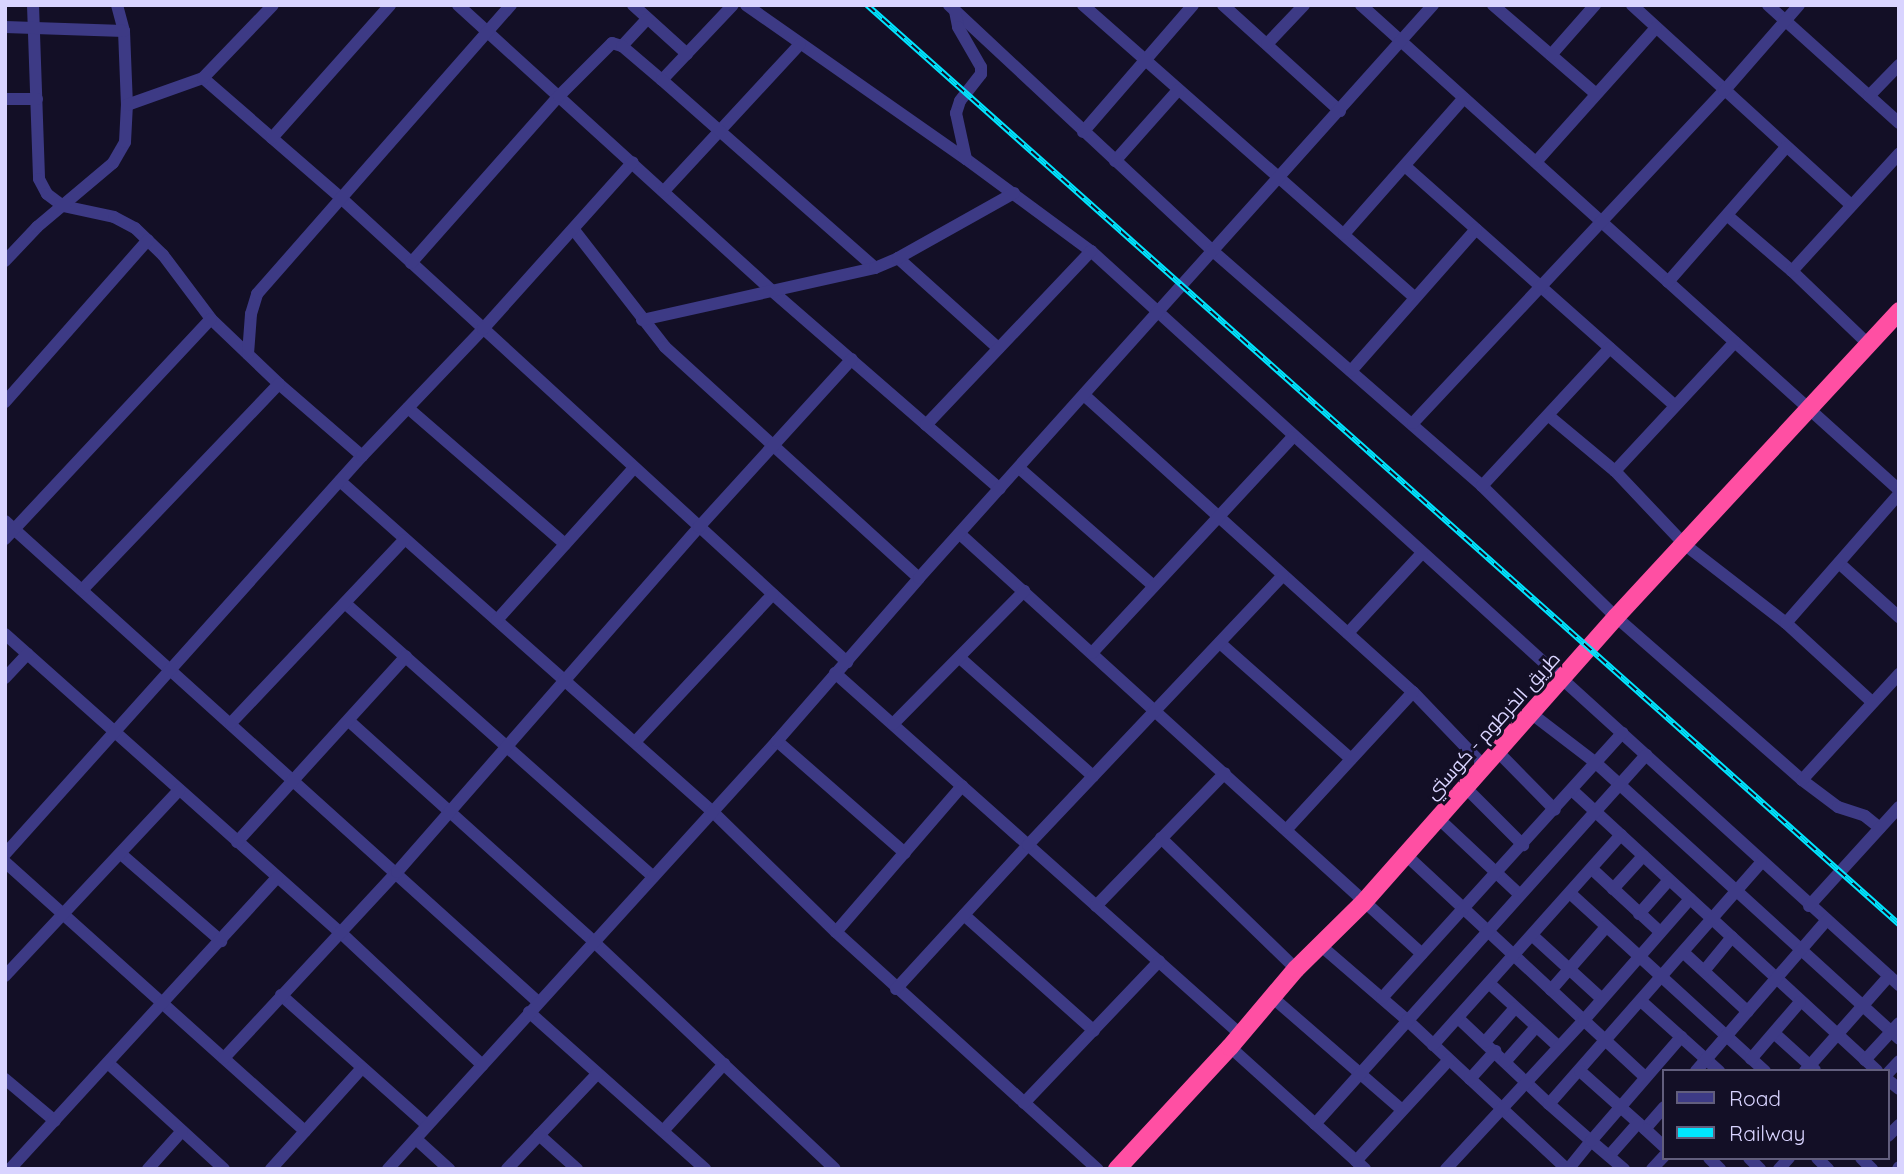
<!DOCTYPE html>
<html>
<head>
<meta charset="utf-8">
<style>
	body { margin:0 }
	#map { position:relative; width:1904px; height:1174px; overflow:hidden; background:#130f26; font-family:Quicksand,Cairo,sans-serif }
	div>[style] { position:absolute }
	[style*='--x'] { left:calc(var(--x)*1px); top:calc(var(--y)*1px); width:calc(var(--w)*1px); rotate:calc(var(--a)*1deg) }
	.minor>* { height:12px; margin:-6px; padding:0 6px; transform-origin:6px; border-radius:6px; background:#3d3a85 }
	.highway>* { height:18px; margin:-9px; padding:0 9px; transform-origin:9px; border-radius:9px; background:#ff4fa3 }
	.rail>* { height:6px; margin-top:-3px; transform-origin:0; background:repeating-linear-gradient(90deg,#130f26 0 10px,#00e5ff 0 20px); box-sizing:border-box; border-block:2px solid #00e5ff }
	span { translate:-50% -50%; white-space:nowrap; text-align:center; line-height:1.15; -webkit-text-stroke:6px #130f26; paint-order:stroke }
	.street-label { font-size:19px; color:#d9d4ff }
	.frame { position:absolute; inset:0; border:7px solid #d9d4ff; pointer-events:none }
	.legend { position:absolute; left:1662px; top:1069px; width:228px; height:91px; box-sizing:border-box; background:#130f26; border:2px solid #625e7d; margin:0; padding:9px 12px; list-style:none; font-size:21px; color:#d9d4ff }
	.legend li { display:flex; align-items:center; gap:14px; height:35px }
	.legend b { width:35px; border:2px solid #625e7d }
</style>
</head>
<body>
<div id="map">
	<div class="minor">
		<i style="--x:33;--y:5;--w:174;--a:88"></i>
		<i style="--x:39;--y:179;--w:17;--a:62"></i>
		<i style="--x:47;--y:194;--w:20;--a:37"></i>
		<i style="--x:63;--y:206;--w:52;--a:12.2"></i>
		<i style="--x:114;--y:217;--w:24;--a:28"></i>
		<i style="--x:135;--y:228;--w:39;--a:44"></i>
		<i style="--x:163;--y:255;--w:80;--a:53.1"></i>
		<i style="--x:211;--y:319;--w:94;--a:43.7"></i>
		<i style="--x:279;--y:384;--w:110;--a:40.9"></i>
		<i style="--x:117;--y:5;--w:27;--a:75"></i>
		<i style="--x:124;--y:31;--w:74;--a:87.7"></i>
		<i style="--x:458;--y:5;--w:423;--a:42.3"></i>
		<i style="--x:771;--y:290;--w:303;--a:41"></i>
		<i style="--x:633;--y:5;--w:73;--a:42.2"></i>
		<i style="--x:746;--y:5;--w:269;--a:35"></i>
		<i style="--x:966;--y:159;--w:155;--a:36.4"></i>
		<i style="--x:1091;--y:251;--w:1092;--a:42.25"></i>
		<i style="--x:949;--y:5;--w:362;--a:43"></i>
		<i style="--x:1214;--y:252;--w:356;--a:41.1"></i>
		<i style="--x:1482;--y:486;--w:187;--a:44.4"></i>
		<i style="--x:1616;--y:617;--w:247;--a:41.2"></i>
		<i style="--x:1802;--y:780;--w:45;--a:36.9"></i>
		<i style="--x:1838;--y:807;--w:28;--a:18"></i>
		<i style="--x:1865;--y:816;--w:19;--a:39"></i>
		<i style="--x:1083;--y:5;--w:441;--a:41.4"></i>
		<i style="--x:1223;--y:5;--w:158;--a:42.2"></i>
		<i style="--x:1361;--y:5;--w:724;--a:42.03"></i>
		<i style="--x:1493;--y:5;--w:136;--a:40.8"></i>
		<i style="--x:1632;--y:5;--w:297;--a:42.4"></i>
		<i style="--x:1768;--y:5;--w:176;--a:42"></i>
		<i style="--x:955;--y:11;--w:16;--a:79"></i>
		<i style="--x:958;--y:27;--w:46;--a:60.1"></i>
		<i style="--x:981;--y:67;--w:7;--a:90"></i>
		<i style="--x:981;--y:74;--w:34;--a:128"></i>
		<i style="--x:960;--y:101;--w:13;--a:108"></i>
		<i style="--x:956;--y:113;--w:47;--a:77.7"></i>
		<i style="--x:5;--y:27;--w:119;--a:1.9"></i>
		<i style="--x:1267;--y:44;--w:54;--a:-46.5"></i>
		<i style="--x:622;--y:46;--w:37;--a:-47"></i>
		<i style="--x:1551;--y:55;--w:67;--a:-48.7"></i>
		<i style="--x:203;--y:78;--w:183;--a:41"></i>
		<i style="--x:341;--y:198;--w:687;--a:42.52"></i>
		<i style="--x:662;--y:80;--w:103;--a:-46.6"></i>
		<i style="--x:1869;--y:96;--w:43;--a:-45.9"></i>
		<i style="--x:5;--y:99;--w:32;--a:0"></i>
		<i style="--x:1083;--y:132;--w:168;--a:-49.1"></i>
		<i style="--x:272;--y:138;--w:178;--a:-48.4"></i>
		<i style="--x:1115;--y:161;--w:95;--a:-48.4"></i>
		<i style="--x:1536;--y:162;--w:180;--a:-48.2"></i>
		<i style="--x:1405;--y:166;--w:360;--a:41.6"></i>
		<i style="--x:664;--y:191;--w:200;--a:-47.2"></i>
		<i style="--x:1728;--y:216;--w:84;--a:40.7"></i>
		<i style="--x:1792;--y:271;--w:104;--a:43.8"></i>
		<i style="--x:574;--y:230;--w:148;--a:52.1"></i>
		<i style="--x:665;--y:347;--w:343;--a:42.3"></i>
		<i style="--x:1344;--y:234;--w:181;--a:-48.6"></i>
		<i style="--x:898;--y:258;--w:135;--a:42"></i>
		<i style="--x:5;--y:261;--w:47;--a:-46.7"></i>
		<i style="--x:37;--y:227;--w:99;--a:-40.1"></i>
		<i style="--x:113;--y:163;--w:24;--a:-60"></i>
		<i style="--x:125;--y:142;--w:37;--a:-87"></i>
		<i style="--x:127;--y:105;--w:81;--a:-19.6"></i>
		<i style="--x:203;--y:78;--w:101;--a:-46.2"></i>
		<i style="--x:411;--y:263;--w:223;--a:-48.5"></i>
		<i style="--x:559;--y:96;--w:75;--a:-45"></i>
		<i style="--x:612;--y:43;--w:10;--a:17"></i>
		<i style="--x:622;--y:46;--w:52;--a:40.4"></i>
		<i style="--x:662;--y:80;--w:284;--a:41.4"></i>
		<i style="--x:1792;--y:271;--w:159;--a:-47.6"></i>
		<i style="--x:1668;--y:282;--w:179;--a:-48.8"></i>
		<i style="--x:642;--y:320;--w:239;--a:-12.6"></i>
		<i style="--x:875;--y:268;--w:25;--a:-23"></i>
		<i style="--x:898;--y:258;--w:133;--a:-29.3"></i>
		<i style="--x:248;--y:354;--w:40;--a:-85.7"></i>
		<i style="--x:251;--y:314;--w:21;--a:-73"></i>
		<i style="--x:257;--y:294;--w:385;--a:-48.7"></i>
		<i style="--x:1351;--y:371;--w:189;--a:-48.6"></i>
		<i style="--x:1084;--y:395;--w:443;--a:42.1"></i>
		<i style="--x:1413;--y:692;--w:104;--a:46.2"></i>
		<i style="--x:5;--y:402;--w:216;--a:-48.6"></i>
		<i style="--x:408;--y:408;--w:208;--a:40.9"></i>
		<i style="--x:1549;--y:416;--w:86;--a:39.8"></i>
		<i style="--x:1615;--y:471;--w:100;--a:46.6"></i>
		<i style="--x:1684;--y:544;--w:129;--a:37.8"></i>
		<i style="--x:1786;--y:623;--w:117;--a:42.6"></i>
		<i style="--x:1413;--y:423;--w:455;--a:-46.9"></i>
		<i style="--x:1724;--y:91;--w:114;--a:-48.9"></i>
		<i style="--x:926;--y:425;--w:240;--a:-46.5"></i>
		<i style="--x:1019;--y:468;--w:179;--a:41.2"></i>
		<i style="--x:1615;--y:471;--w:176;--a:-47.1"></i>
		<i style="--x:340;--y:481;--w:499;--a:41.6"></i>
		<i style="--x:713;--y:812;--w:172;--a:44.3"></i>
		<i style="--x:836;--y:932;--w:353;--a:42.2"></i>
		<i style="--x:1482;--y:486;--w:188;--a:-47.2"></i>
		<i style="--x:5;--y:521;--w:718;--a:42.06"></i>
		<i style="--x:960;--y:534;--w:624;--a:42.27"></i>
		<i style="--x:5;--y:539;--w:301;--a:-46.9"></i>
		<i style="--x:1839;--y:563;--w:81;--a:42"></i>
		<i style="--x:82;--y:590;--w:285;--a:-46.3"></i>
		<i style="--x:346;--y:604;--w:411;--a:41.6"></i>
		<i style="--x:497;--y:620;--w:205;--a:-48"></i>
		<i style="--x:1786;--y:623;--w:171;--a:-48.8"></i>
		<i style="--x:1348;--y:633;--w:109;--a:-47.2"></i>
		<i style="--x:5;--y:634;--w:448;--a:41.7"></i>
		<i style="--x:340;--y:932;--w:195;--a:43.1"></i>
		<i style="--x:1220;--y:643;--w:175;--a:41.5"></i>
		<i style="--x:1092;--y:653;--w:294;--a:-47.1"></i>
		<i style="--x:960;--y:658;--w:178;--a:41.6"></i>
		<i style="--x:835;--y:673;--w:543;--a:41.71"></i>
		<i style="--x:5;--y:678;--w:33;--a:-47"></i>
		<i style="--x:1532;--y:714;--w:81;--a:37.4"></i>
		<i style="--x:1596;--y:763;--w:410;--a:42.3"></i>
		<i style="--x:349;--y:721;--w:329;--a:42"></i>
		<i style="--x:593;--y:941;--w:332;--a:43.3"></i>
		<i style="--x:231;--y:723;--w:252;--a:-46.6"></i>
		<i style="--x:893;--y:724;--w:187;--a:-45.4"></i>
		<i style="--x:777;--y:741;--w:170;--a:41.2"></i>
		<i style="--x:635;--y:742;--w:202;--a:-47"></i>
		<i style="--x:1498;--y:752;--w:81;--a:45.5"></i>
		<i style="--x:1802;--y:780;--w:144;--a:-47.5"></i>
		<i style="--x:1466;--y:788;--w:81;--a:45"></i>
		<i style="--x:1573;--y:791;--w:413;--a:42.6"></i>
		<i style="--x:1439;--y:819;--w:111;--a:43.2"></i>
		<i style="--x:1287;--y:829;--w:186;--a:-47.4"></i>
		<i style="--x:1161;--y:838;--w:188;--a:44.1"></i>
		<i style="--x:237;--y:842;--w:251;--a:-47.7"></i>
		<i style="--x:5;--y:854;--w:535;--a:-48.11"></i>
		<i style="--x:362;--y:456;--w:175;--a:-46.4"></i>
		<i style="--x:483;--y:329;--w:224;--a:-48.1"></i>
		<i style="--x:121;--y:854;--w:133;--a:41"></i>
		<i style="--x:1406;--y:855;--w:326;--a:42.9"></i>
		<i style="--x:5;--y:862;--w:403;--a:41.9"></i>
		<i style="--x:1592;--y:869;--w:93;--a:42.8"></i>
		<i style="--x:1613;--y:889;--w:45;--a:-47.7"></i>
		<i style="--x:1571;--y:894;--w:263;--a:42.4"></i>
		<i style="--x:1096;--y:906;--w:185;--a:-45.9"></i>
		<i style="--x:1809;--y:906;--w:134;--a:-47.7"></i>
		<i style="--x:1639;--y:914;--w:45;--a:-48.6"></i>
		<i style="--x:964;--y:915;--w:174;--a:41.7"></i>
		<i style="--x:836;--y:932;--w:193;--a:-49.2"></i>
		<i style="--x:1533;--y:936;--w:93;--a:42.4"></i>
		<i style="--x:1320;--y:945;--w:115;--a:40.8"></i>
		<i style="--x:1407;--y:1020;--w:219;--a:43"></i>
		<i style="--x:1683;--y:952;--w:88;--a:42.7"></i>
		<i style="--x:1704;--y:971;--w:44;--a:-50.5"></i>
		<i style="--x:5;--y:976;--w:255;--a:-46.9"></i>
		<i style="--x:1490;--y:984;--w:93;--a:42.4"></i>
		<i style="--x:896;--y:989;--w:195;--a:-47.5"></i>
		<i style="--x:1028;--y:845;--w:371;--a:-46.6"></i>
		<i style="--x:1551;--y:990;--w:84;--a:-48.9"></i>
		<i style="--x:281;--y:995;--w:195;--a:41.7"></i>
		<i style="--x:1272;--y:997;--w:172;--a:41"></i>
		<i style="--x:1382;--y:998;--w:358;--a:-47.8"></i>
		<i style="--x:1641;--y:1001;--w:105;--a:41.9"></i>
		<i style="--x:529;--y:1012;--w:236;--a:41.7"></i>
		<i style="--x:1458;--y:1018;--w:125;--a:43.4"></i>
		<i style="--x:1549;--y:1104;--w:321;--a:-48.7"></i>
		<i style="--x:1774;--y:1033;--w:55;--a:42.1"></i>
		<i style="--x:1485;--y:1042;--w:45;--a:-48.6"></i>
		<i style="--x:1433;--y:1045;--w:282;--a:-48.2"></i>
		<i style="--x:1230;--y:1047;--w:182;--a:42.1"></i>
		<i style="--x:224;--y:1058;--w:254;--a:-47.1"></i>
		<i style="--x:397;--y:872;--w:459;--a:-48.8"></i>
		<i style="--x:699;--y:527;--w:227;--a:-47.7"></i>
		<i style="--x:1751;--y:1059;--w:75;--a:-49.3"></i>
		<i style="--x:1865;--y:1060;--w:50;--a:-47.4"></i>
		<i style="--x:1505;--y:1062;--w:47;--a:-48.5"></i>
		<i style="--x:108;--y:1063;--w:157;--a:42.4"></i>
		<i style="--x:1580;--y:1071;--w:87;--a:41.7"></i>
		<i style="--x:1645;--y:1129;--w:29;--a:-49"></i>
		<i style="--x:1696;--y:1071;--w:200;--a:-49.1"></i>
		<i style="--x:1805;--y:1071;--w:127;--a:-48.5"></i>
		<i style="--x:1888;--y:1073;--w:16;--a:-47"></i>
		<i style="--x:5;--y:1079;--w:65;--a:40"></i>
		<i style="--x:1470;--y:1079;--w:38;--a:-48"></i>
		<i style="--x:1888;--y:1080;--w:14;--a:39"></i>
		<i style="--x:1024;--y:1103;--w:196;--a:-46.4"></i>
		<i style="--x:1549;--y:1104;--w:56;--a:41.4"></i>
		<i style="--x:1591;--y:1141;--w:36;--a:129"></i>
		<i style="--x:1315;--y:1124;--w:496;--a:-48.1"></i>
		<i style="--x:1645;--y:1129;--w:26;--a:43"></i>
		<i style="--x:663;--y:1131;--w:91;--a:-47.7"></i>
		<i style="--x:539;--y:1135;--w:51;--a:41.8"></i>
		<i style="--x:1888;--y:1136;--w:16;--a:-45"></i>
		<i style="--x:416;--y:1139;--w:45;--a:42.3"></i>
		<i style="--x:1609;--y:1156;--w:44;--a:-48.7"></i>
		<i style="--x:1709;--y:1158;--w:16;--a:45"></i>
		<i style="--x:1749;--y:1158;--w:16;--a:45"></i>
		<i style="--x:1817;--y:1158;--w:16;--a:45"></i>
		<i style="--x:1861;--y:1158;--w:16;--a:45"></i>
		<i style="--x:1356;--y:1161;--w:137;--a:-47.4"></i>
		<i style="--x:10;--y:1169;--w:395;--a:-47.5"></i>
		<i style="--x:148;--y:1169;--w:51;--a:-48.2"></i>
		<i style="--x:271;--y:1169;--w:136;--a:-48"></i>
		<i style="--x:388;--y:1169;--w:578;--a:-47.73"></i>
		<i style="--x:777;--y:741;--w:216;--a:-48.9"></i>
		<i style="--x:919;--y:578;--w:770;--a:-48.11"></i>
		<i style="--x:507;--y:1169;--w:131;--a:-46.5"></i>
		<i style="--x:1446;--y:1169;--w:203;--a:-47.2"></i>
		<i style="--x:1584;--y:1020;--w:161;--a:-48.8"></i>
		<i style="--x:1624;--y:1169;--w:43;--a:-139.7"></i>
		<i style="--x:1591;--y:1141;--w:138;--a:-49.1"></i>
		<i style="--x:1652;--y:1169;--w:18;--a:-47"></i>
		<i style="--x:1779;--y:1169;--w:15;--a:-48"></i>
		<i style="--x:1898;--y:1169;--w:2;--a:-63"></i>
	</div>
	<div class="highway">
		<i style="--x:1117;--y:1169;--w:166;--a:-47.2"></i>
		<i style="--x:1230;--y:1047;--w:102;--a:-49.8"></i>
		<i style="--x:1296;--y:969;--w:94;--a:-44.6"></i>
		<i style="--x:1363;--y:903;--w:382;--a:-48.5"></i>
		<i style="--x:1616;--y:617;--w:417;--a:-47.2"></i>
	</div>
	<div class="rail">
		<i style="--x:867;--y:5;--w:1382;--a:41.69"></i>
	</div>
	<div class="street-label">
		<span style="left:1493px;top:726px;rotate:-48deg">طريق الخرطوم - كوستي</span>
	</div>
	<div class="frame"></div>
	<ul class="legend">
	<li><b style="height:9px;background:#3d3a85"></b>Road</li>
	<li><b style="height:9px;background:#00e5ff"></b>Railway</li>
	</ul>
</div>
</body>
</html>
